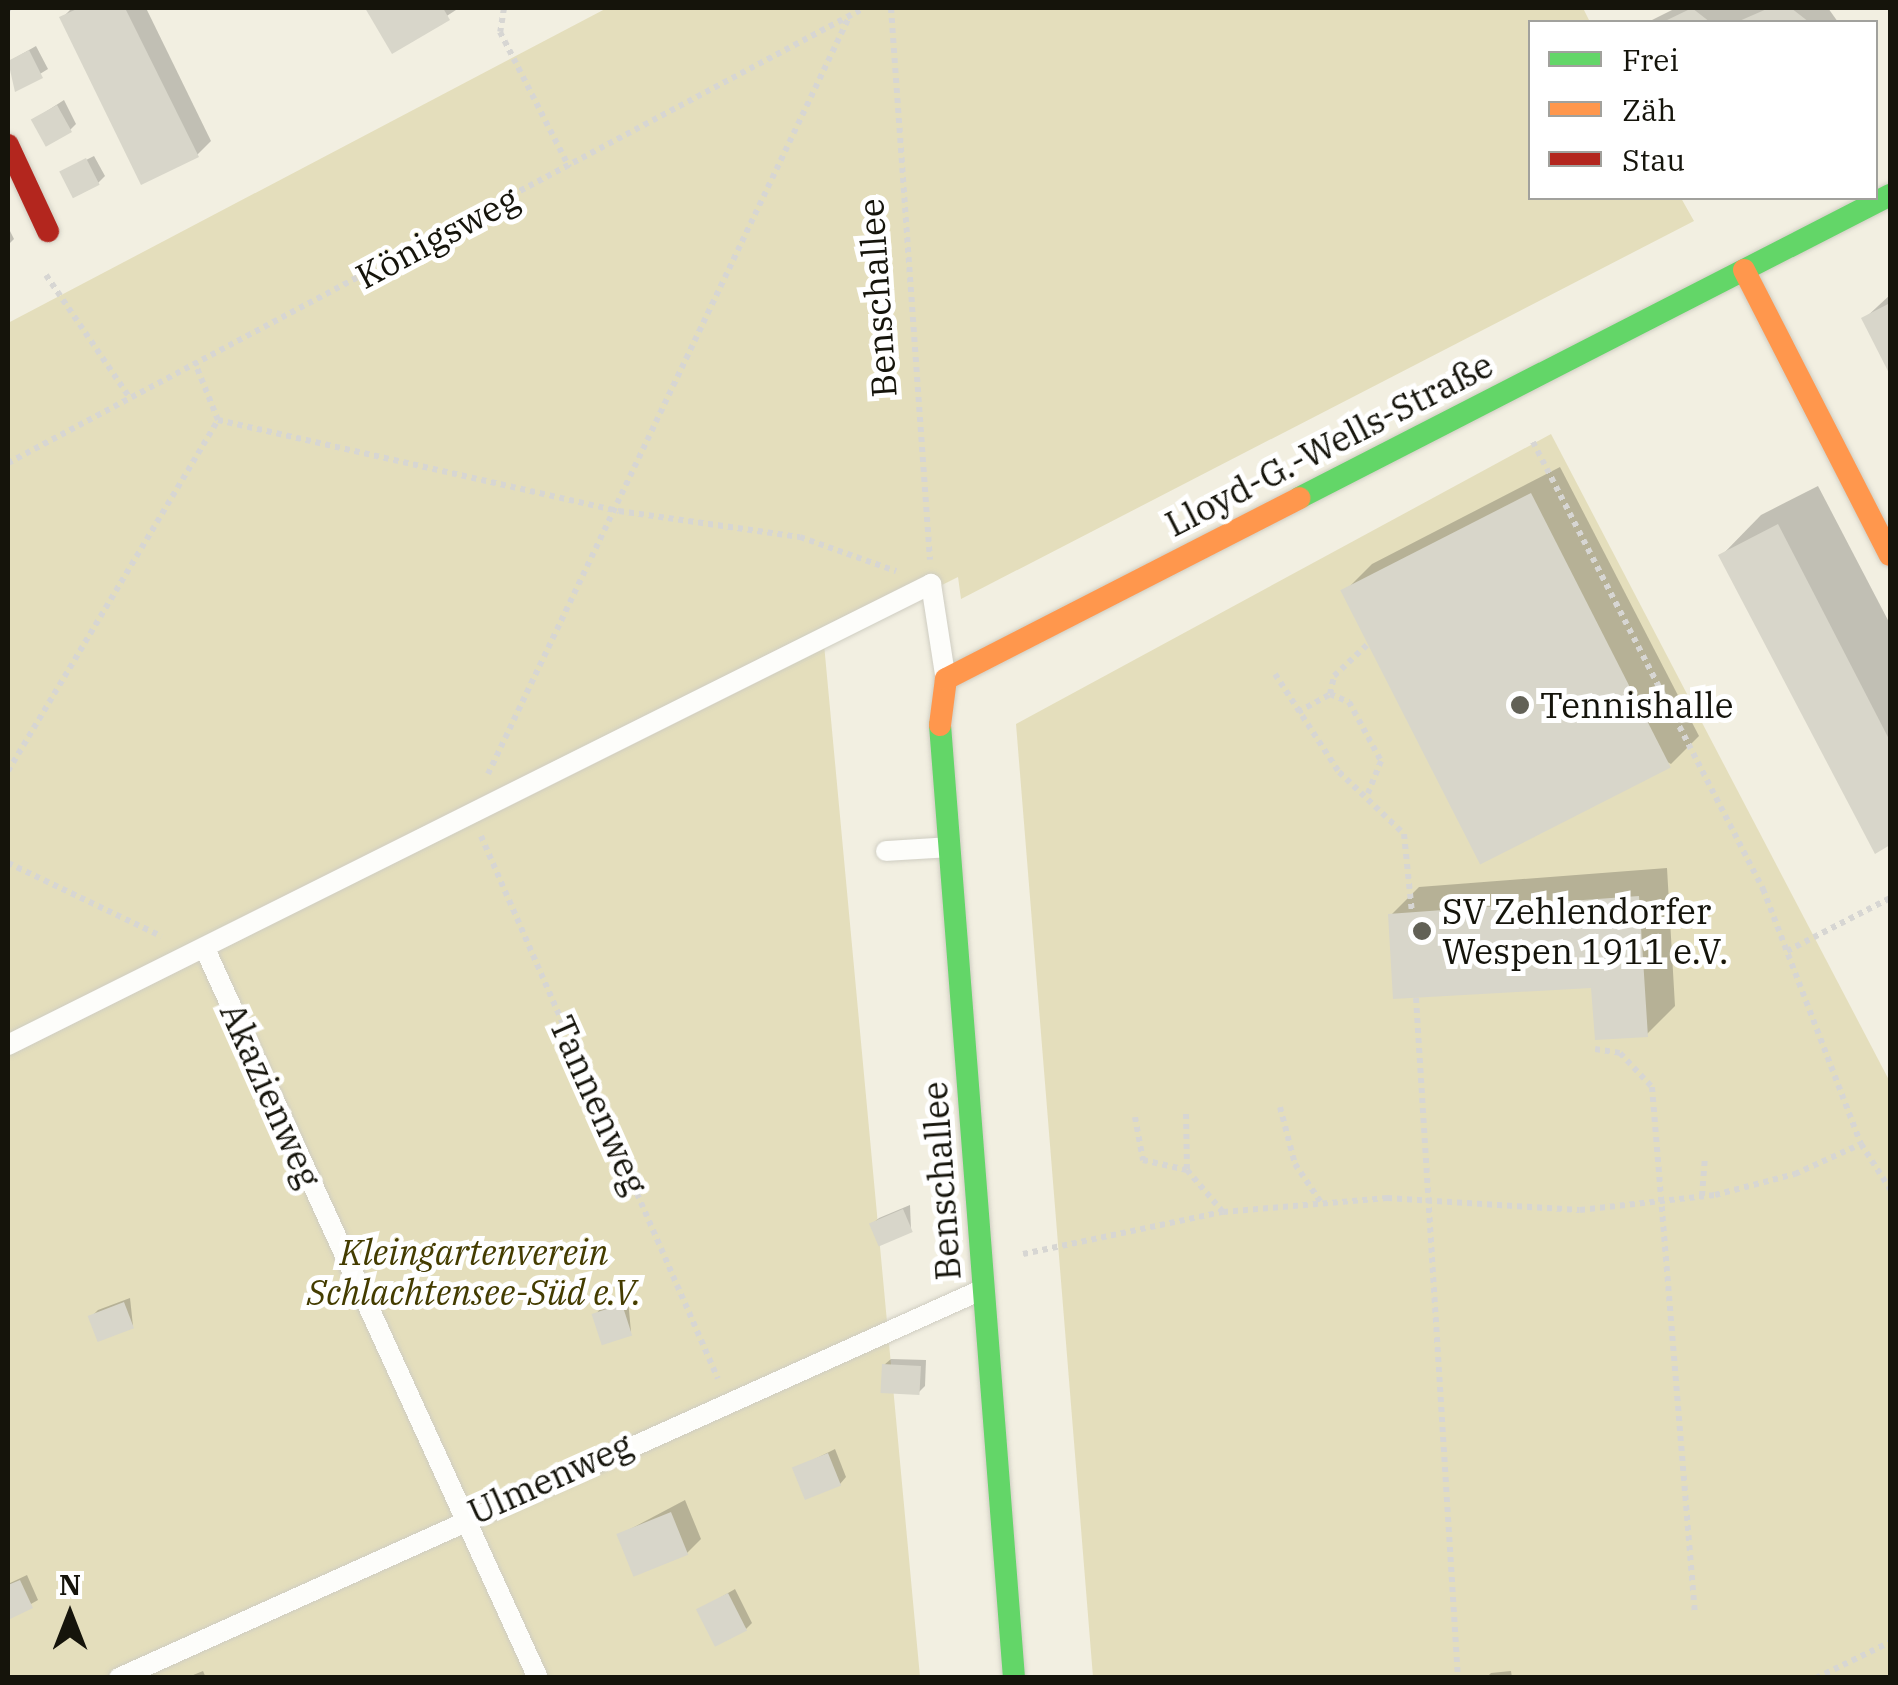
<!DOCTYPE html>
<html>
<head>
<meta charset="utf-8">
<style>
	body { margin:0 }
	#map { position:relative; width:1898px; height:1685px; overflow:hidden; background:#f2efe1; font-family:"IBM Plex Serif",serif }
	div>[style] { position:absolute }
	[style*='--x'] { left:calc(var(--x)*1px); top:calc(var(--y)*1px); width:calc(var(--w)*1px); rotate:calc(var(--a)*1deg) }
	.green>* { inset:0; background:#e4debc }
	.shadow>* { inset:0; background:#0003 }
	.building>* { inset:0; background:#d8d6ca; transform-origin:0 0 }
	.path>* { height:6px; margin-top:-3px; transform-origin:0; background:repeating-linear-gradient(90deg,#d7d6d3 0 5px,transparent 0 10px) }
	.roads { filter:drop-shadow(0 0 2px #cfcdc2) drop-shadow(0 0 2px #cfcdc2) }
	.lane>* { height:20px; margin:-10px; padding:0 10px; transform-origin:10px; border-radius:10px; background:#fdfdfa }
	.fast>* { height:22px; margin:-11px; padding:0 11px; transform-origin:11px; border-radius:11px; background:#63d668 }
	.slow>* { height:22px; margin:-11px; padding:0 11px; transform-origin:11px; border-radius:11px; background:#ff974d }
	.jam>* { height:22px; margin:-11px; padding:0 11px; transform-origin:11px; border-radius:11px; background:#b3261e }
	.dots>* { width:28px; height:28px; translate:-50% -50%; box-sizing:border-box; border:5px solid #fff; border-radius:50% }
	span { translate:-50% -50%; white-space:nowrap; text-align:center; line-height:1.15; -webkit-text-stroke:10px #fff; paint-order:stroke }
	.street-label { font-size:35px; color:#15140b }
	.poi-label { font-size:35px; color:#15140b }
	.left { translate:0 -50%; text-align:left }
	.park-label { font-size:35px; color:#443c00; font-style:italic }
	.frame { position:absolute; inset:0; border:10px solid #15140b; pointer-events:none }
	.legend { position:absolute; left:1528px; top:20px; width:350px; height:180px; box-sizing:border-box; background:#fff; border:2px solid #a1a19d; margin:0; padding:12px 18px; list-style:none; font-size:30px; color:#15140b }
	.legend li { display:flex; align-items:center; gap:20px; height:50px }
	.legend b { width:50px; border:2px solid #a1a19d }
	.north { position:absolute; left:20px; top:1565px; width:100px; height:100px; -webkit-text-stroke:8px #fff; paint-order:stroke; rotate:0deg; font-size:28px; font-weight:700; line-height:40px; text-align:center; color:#15140b }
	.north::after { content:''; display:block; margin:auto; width:35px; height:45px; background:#15140b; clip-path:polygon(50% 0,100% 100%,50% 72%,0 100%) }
</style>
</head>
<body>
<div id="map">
	<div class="green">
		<i style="clip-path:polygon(607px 8px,1583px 8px,1590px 22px,1530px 22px,1530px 198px,1681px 198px,1694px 221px,961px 599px,958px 577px,824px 644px,920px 1677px,8px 1677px,8px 323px)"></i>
		<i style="clip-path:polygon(1551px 434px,1890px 1082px,1890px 1677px,1093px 1677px,1016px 724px)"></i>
	</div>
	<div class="shadow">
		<i style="clip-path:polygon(72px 8px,146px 8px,211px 141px,197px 155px,62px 18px)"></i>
		<i style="clip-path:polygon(367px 8px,459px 8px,393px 51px)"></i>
		<i style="clip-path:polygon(1676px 8px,1828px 8px,1838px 22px,1648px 22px)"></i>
		<i style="clip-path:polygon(36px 46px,48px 69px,17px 88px,8px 62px)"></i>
		<i style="clip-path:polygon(64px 100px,76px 124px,70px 130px,33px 120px)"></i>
		<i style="clip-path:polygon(94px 156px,105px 176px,98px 183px,62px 172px)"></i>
		<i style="clip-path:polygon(8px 227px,14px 239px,8px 245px)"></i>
		<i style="clip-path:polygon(1890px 295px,1890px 370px,1864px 319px)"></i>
		<i style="clip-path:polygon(1560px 467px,1699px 736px,1671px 764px,1344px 592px,1372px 564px)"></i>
		<i style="clip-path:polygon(1818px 486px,1890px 624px,1890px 843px,1876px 850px,1721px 556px,1761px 515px)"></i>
		<i style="clip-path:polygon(1667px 868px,1675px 1006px,1647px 1034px,1593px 985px,1391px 915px,1419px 887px)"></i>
		<i style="clip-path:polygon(910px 1205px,911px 1230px,872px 1224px,879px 1218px)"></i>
		<i style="clip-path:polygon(130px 1298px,133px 1326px,91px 1317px,98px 1310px)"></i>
		<i style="clip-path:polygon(628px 1299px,631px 1332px,595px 1315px,601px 1308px)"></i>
		<i style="clip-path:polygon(891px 1359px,926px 1360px,925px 1386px,918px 1393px,884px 1365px)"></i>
		<i style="clip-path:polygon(835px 1449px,846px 1477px,840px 1484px,795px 1469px)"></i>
		<i style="clip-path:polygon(685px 1500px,701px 1539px,687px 1553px,619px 1535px)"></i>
		<i style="clip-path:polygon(27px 1575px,38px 1600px,8px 1617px,8px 1584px)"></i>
		<i style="clip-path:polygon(735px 1589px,752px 1623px,746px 1629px,699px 1610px)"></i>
		<i style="clip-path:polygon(203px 1671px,206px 1678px,186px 1678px)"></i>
		<i style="clip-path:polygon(1511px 1671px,1512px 1678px,1486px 1678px,1491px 1673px)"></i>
	</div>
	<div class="building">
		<i style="clip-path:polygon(79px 8px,125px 8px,199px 157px,141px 185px,59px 17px)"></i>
		<i style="clip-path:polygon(365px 8px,443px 8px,450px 20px,392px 54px)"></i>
		<i style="clip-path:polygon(1692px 8px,1710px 22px,1663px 22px)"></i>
		<i style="clip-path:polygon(1769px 8px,1791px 8px,1809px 22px,1737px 22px)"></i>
		<i style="clip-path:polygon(29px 50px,43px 78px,15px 92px,8px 61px)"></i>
		<i style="left:57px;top:105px;width:31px;height:30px;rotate:61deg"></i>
		<i style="left:86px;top:158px;width:30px;height:30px;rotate:63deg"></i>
		<i style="clip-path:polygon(1890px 303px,1890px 375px,1861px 318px)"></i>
		<i style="left:1531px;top:493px;width:308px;height:214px;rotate:63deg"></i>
		<i style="clip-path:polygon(1778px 524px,1890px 741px,1890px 845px,1875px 854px,1718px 555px)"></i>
		<i style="clip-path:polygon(1639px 896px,1648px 1037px,1595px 1040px,1591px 988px,1393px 999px,1388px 914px)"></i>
		<i style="left:903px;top:1209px;width:25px;height:37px;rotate:67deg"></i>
		<i style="left:124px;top:1302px;width:28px;height:39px;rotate:69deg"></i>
		<i style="left:622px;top:1304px;width:33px;height:32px;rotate:72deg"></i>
		<i style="left:882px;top:1364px;width:39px;height:29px;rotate:3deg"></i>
		<i style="left:828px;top:1453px;width:35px;height:39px;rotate:68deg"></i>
		<i style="left:671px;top:1512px;width:46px;height:59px;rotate:68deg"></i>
		<i style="clip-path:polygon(20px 1580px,33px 1608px,8px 1620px,8px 1585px)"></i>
		<i style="left:728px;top:1593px;width:42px;height:36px;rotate:63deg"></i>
	</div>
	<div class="path">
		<i style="--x:504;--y:8;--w:24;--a:99"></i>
		<i style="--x:500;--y:32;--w:152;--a:62.9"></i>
		<i style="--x:891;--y:8;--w:553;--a:85.96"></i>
		<i style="--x:8;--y:9;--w:2;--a:-27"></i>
		<i style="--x:46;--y:275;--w:149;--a:55.7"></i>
		<i style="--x:218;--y:420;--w:411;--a:12.8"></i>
		<i style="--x:619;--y:511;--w:183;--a:8.2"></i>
		<i style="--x:800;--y:537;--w:102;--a:19.5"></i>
		<i style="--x:1533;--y:442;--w:503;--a:62.77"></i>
		<i style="--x:1763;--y:889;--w:273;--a:69"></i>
		<i style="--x:1861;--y:1144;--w:54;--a:57.2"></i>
		<i style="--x:8;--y:463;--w:969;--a:-27.99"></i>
		<i style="--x:1275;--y:674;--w:117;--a:56.9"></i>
		<i style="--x:1339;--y:772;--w:90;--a:43.6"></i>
		<i style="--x:1404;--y:834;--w:79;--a:84.2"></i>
		<i style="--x:1330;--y:694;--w:21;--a:23"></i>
		<i style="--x:1349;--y:702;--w:67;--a:61.5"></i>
		<i style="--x:1381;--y:761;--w:35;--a:112"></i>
		<i style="--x:1298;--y:712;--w:37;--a:-29"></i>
		<i style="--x:1330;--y:694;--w:18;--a:-77"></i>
		<i style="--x:1334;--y:676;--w:47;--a:-43.3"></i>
		<i style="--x:8;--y:771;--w:409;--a:-59.1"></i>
		<i style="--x:218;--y:420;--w:61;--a:-112"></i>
		<i style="--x:488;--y:774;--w:841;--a:-64.5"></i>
		<i style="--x:481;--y:836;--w:592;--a:66.42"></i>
		<i style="--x:8;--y:863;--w:170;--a:25.5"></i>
		<i style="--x:1787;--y:951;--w:116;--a:-27.2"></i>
		<i style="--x:1416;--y:998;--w:681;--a:86.47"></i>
		<i style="--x:1595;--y:1049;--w:25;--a:9"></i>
		<i style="--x:1620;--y:1053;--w:47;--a:46.7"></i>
		<i style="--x:1652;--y:1087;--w:529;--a:85.34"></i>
		<i style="--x:1280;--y:1107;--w:59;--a:75.3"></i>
		<i style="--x:1295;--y:1164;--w:48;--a:56"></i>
		<i style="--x:1186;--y:1114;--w:56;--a:89"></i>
		<i style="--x:1187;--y:1170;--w:55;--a:49.4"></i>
		<i style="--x:1135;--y:1117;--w:44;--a:79.5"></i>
		<i style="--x:1143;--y:1160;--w:45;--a:12.8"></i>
		<i style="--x:1702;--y:1196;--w:40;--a:-85.7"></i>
		<i style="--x:1023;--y:1254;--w:204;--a:-11.9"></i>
		<i style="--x:1223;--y:1212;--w:165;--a:-4.9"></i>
		<i style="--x:1387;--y:1198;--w:193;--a:3.6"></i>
		<i style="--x:1580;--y:1210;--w:136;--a:-6.3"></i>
		<i style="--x:1715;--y:1195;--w:83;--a:-14.7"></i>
		<i style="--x:1795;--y:1174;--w:72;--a:-24.4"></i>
		<i style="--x:1816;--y:1678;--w:82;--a:-25.9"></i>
	</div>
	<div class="roads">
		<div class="lane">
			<i style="--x:886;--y:851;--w:63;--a:-3.6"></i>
			<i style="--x:205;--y:949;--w:801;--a:65.45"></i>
			<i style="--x:8;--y:1045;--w:1032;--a:-26.54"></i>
			<i style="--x:931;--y:584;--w:91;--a:81.2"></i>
			<i style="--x:119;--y:1678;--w:943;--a:-24.23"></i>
		</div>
		<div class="fast">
			<i style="--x:1299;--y:498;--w:664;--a:-27.14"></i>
			<i style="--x:940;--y:725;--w:956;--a:85.56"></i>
		</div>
		<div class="slow">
			<i style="--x:1744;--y:270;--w:320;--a:62.9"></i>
			<i style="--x:940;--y:725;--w:46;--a:-82.6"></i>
			<i style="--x:946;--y:679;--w:397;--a:-27.1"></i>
		</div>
		<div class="jam">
			<i style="--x:8;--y:145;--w:95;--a:65.1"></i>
		</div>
	</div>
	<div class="dots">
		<i style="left:1520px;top:705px;background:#626156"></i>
		<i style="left:1422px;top:931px;background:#626156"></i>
	</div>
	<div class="street-label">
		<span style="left:437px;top:237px;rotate:-28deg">Königsweg</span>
		<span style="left:877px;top:298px;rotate:-94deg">Benschallee</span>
		<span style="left:1329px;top:444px;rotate:-27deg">Lloyd-G.-Wells-Straße</span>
		<span style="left:271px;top:1095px;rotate:66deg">Akazienweg</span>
		<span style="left:599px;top:1105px;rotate:66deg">Tannenweg</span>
		<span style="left:941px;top:1181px;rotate:-94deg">Benschallee</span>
		<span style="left:550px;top:1478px;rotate:-24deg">Ulmenweg</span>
	</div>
	<div class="poi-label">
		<span class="left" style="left:1540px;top:705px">Tennishalle</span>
		<span class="left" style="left:1442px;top:931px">SV Zehlendorfer<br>Wespen 1911 e.V.</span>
	</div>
	<div class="park-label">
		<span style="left:474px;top:1272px">Kleingartenverein<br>Schlachtensee-Süd e.V.</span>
	</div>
	<div class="frame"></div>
	<ul class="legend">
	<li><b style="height:12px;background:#63d668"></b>Frei</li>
	<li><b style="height:12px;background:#ff974d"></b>Zäh</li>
	<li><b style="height:12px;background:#b3261e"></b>Stau</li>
	</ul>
	<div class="north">N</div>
</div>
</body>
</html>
